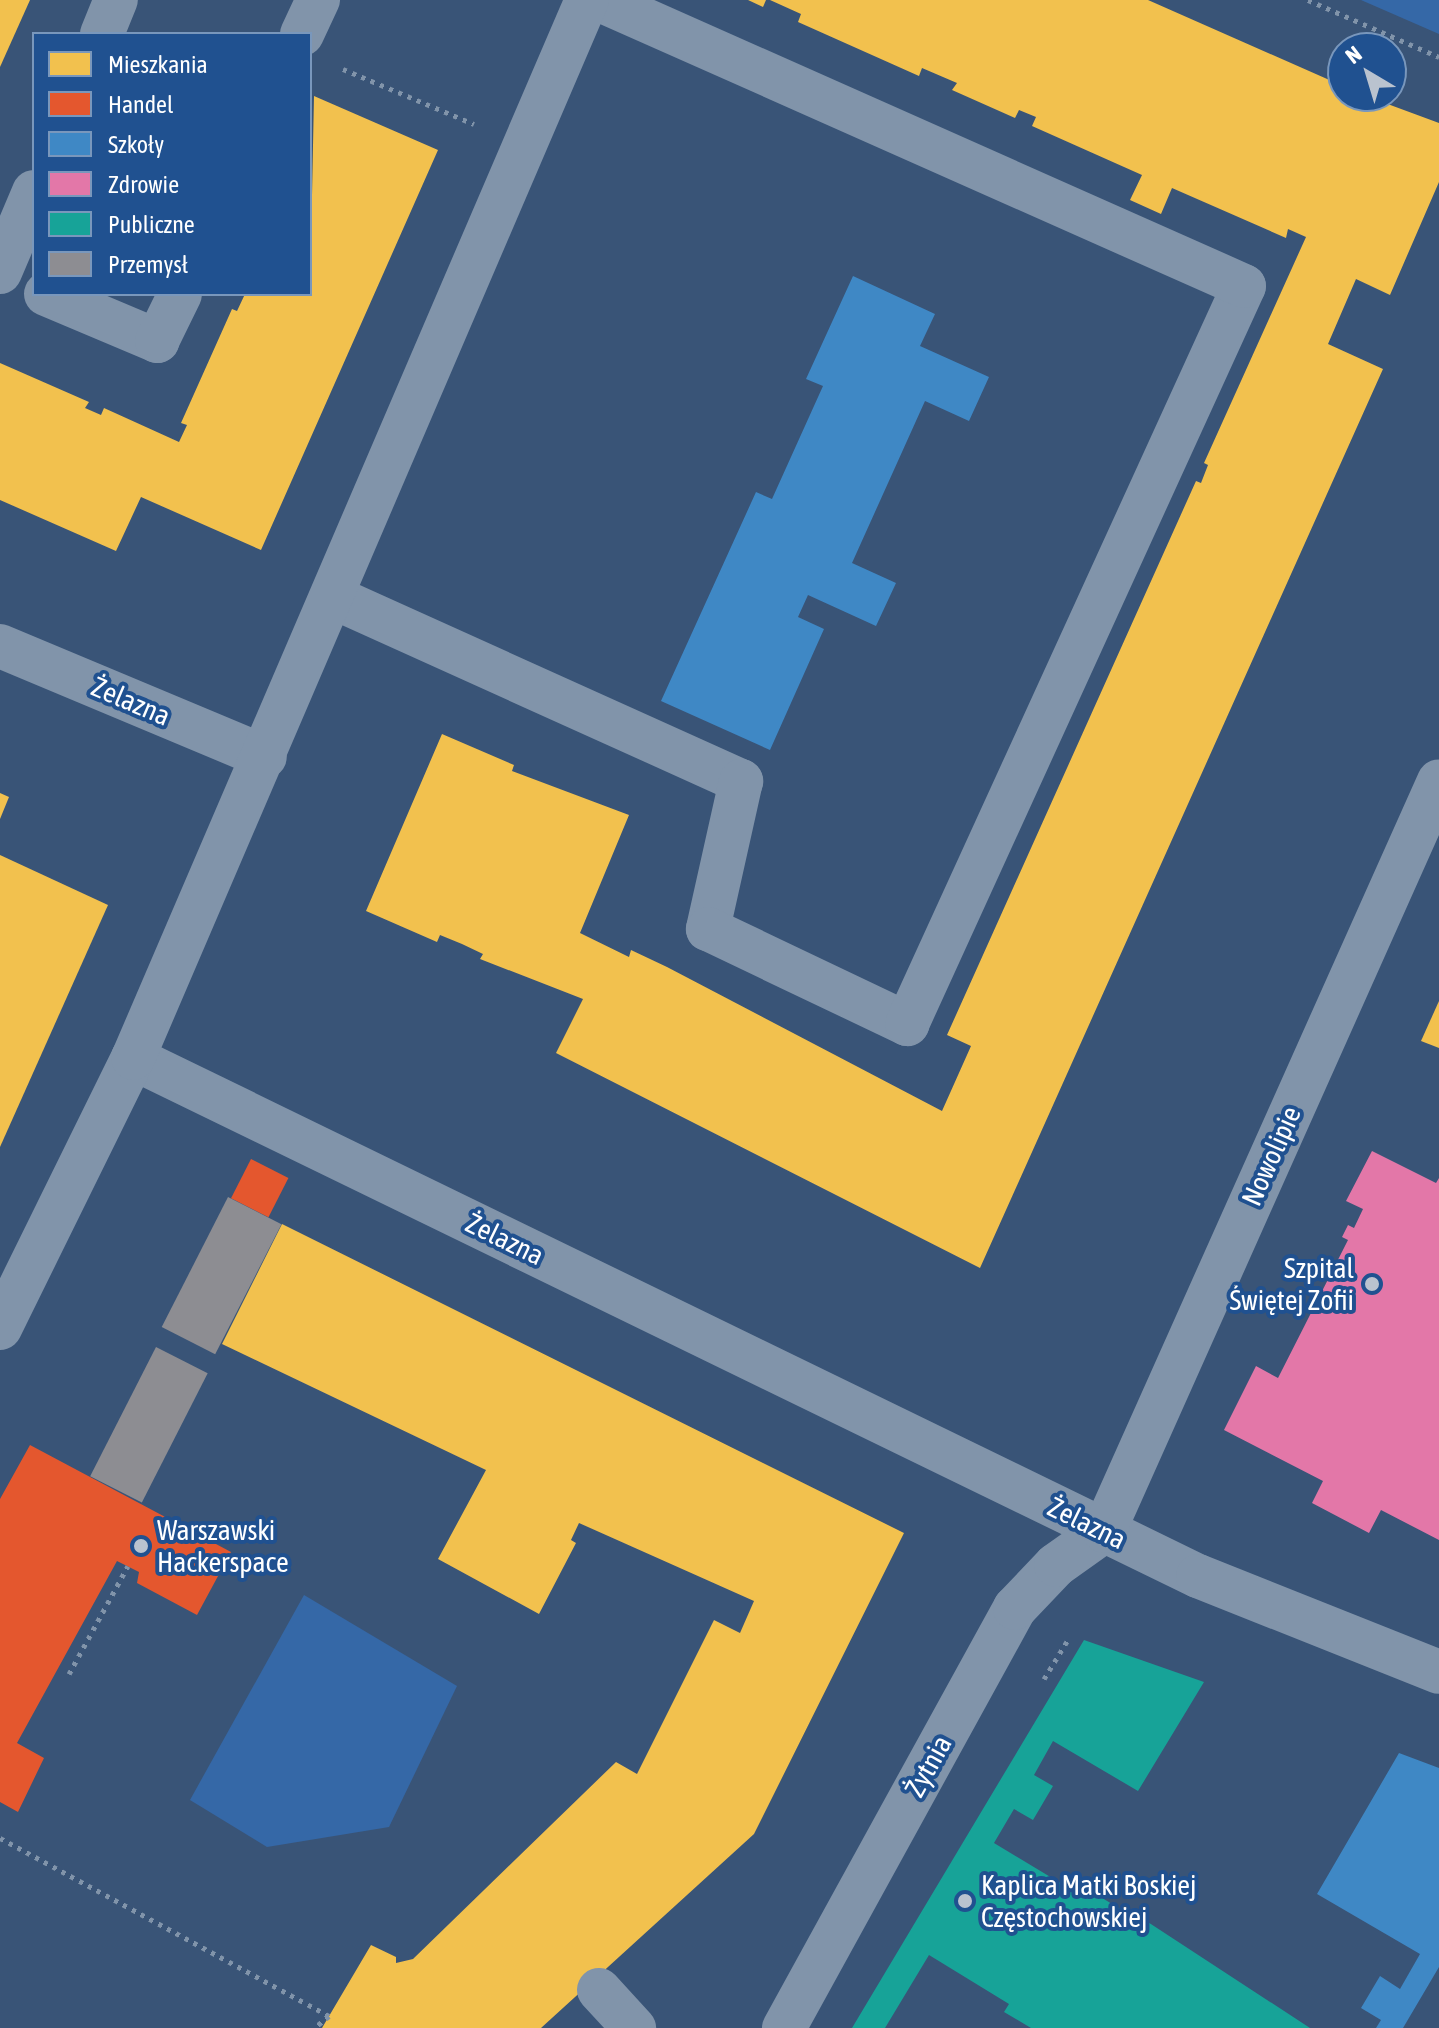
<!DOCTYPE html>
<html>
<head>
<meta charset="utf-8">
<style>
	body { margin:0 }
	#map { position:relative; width:1439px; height:2028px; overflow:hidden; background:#395477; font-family:"Asap Condensed",sans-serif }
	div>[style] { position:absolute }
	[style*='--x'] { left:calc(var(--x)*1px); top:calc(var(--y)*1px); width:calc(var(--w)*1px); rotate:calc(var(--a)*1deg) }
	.green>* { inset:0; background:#3568a7 }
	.homes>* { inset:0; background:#f2c14e }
	.shops>* { inset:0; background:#e4572e; transform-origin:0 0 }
	.schools>* { inset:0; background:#3f88c5 }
	.health>* { inset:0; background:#e377a8 }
	.public>* { inset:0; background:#17a398 }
	.industry>* { inset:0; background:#8d8d92; transform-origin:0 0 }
	.path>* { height:5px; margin-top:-2.5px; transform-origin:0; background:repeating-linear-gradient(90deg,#8194aa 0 4px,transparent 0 10px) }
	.minor>* { height:44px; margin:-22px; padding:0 22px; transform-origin:22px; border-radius:22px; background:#8194aa }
	.dots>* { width:22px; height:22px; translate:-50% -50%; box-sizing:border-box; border:4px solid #205190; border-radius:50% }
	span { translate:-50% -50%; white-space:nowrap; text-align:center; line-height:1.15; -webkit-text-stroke:8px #205190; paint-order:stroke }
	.street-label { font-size:28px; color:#fff }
	.poi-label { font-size:28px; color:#fff }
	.right { translate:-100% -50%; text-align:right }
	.left { translate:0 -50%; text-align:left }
	.legend { position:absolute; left:32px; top:32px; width:280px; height:264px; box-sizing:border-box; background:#205190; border:2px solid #7997bc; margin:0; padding:10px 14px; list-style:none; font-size:24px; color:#fff }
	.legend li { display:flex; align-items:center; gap:16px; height:40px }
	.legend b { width:40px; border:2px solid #7997bc }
	.north { position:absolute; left:1327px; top:32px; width:80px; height:80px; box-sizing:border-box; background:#205190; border:2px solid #7997bc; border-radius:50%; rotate:322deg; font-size:22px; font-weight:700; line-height:32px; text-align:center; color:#fff }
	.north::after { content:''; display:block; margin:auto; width:28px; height:36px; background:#bac3cf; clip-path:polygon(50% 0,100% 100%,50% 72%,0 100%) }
</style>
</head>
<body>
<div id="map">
	<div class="green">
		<i style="clip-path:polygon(1361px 0,1439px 0,1439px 34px)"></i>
		<i style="clip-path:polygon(304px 1595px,457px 1686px,389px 1827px,267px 1847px,190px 1800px)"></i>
	</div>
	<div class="homes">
		<i style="clip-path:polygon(0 0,30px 0,0 67px)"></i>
		<i style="clip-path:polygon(748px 0,766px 0,763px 7px)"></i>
		<i style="clip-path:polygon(770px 0,1148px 0,1343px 86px,1343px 96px,1366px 96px,1439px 123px,1439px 182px,1390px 295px,1356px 279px,1328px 344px,1383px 369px,980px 1268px,556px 1053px,583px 999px,480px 959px,483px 954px,462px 944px,440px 935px,437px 942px,366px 911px,442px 734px,514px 765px,512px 771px,629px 815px,580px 933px,629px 957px,631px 950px,667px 967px,942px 1111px,971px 1046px,947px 1035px,1196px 481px,1201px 483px,1208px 465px,1204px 463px,1306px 237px,1288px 229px,1286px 238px,1172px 188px,1161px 214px,1130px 200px,1142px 175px,1032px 126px,1036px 117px,1019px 110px,1015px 118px,952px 90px,957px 83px,922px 68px,919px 76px,798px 22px,801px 14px)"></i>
		<i style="clip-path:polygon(314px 96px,438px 150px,261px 550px,141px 497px,116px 551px,0 500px,0 363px,89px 402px,85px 408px,101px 415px,104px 408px,179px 442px,187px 425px,181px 423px,232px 309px,237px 311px,245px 294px,310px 294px)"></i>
		<i style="clip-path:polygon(0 793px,9px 797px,0 819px)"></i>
		<i style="clip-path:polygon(0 855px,108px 905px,0 1147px)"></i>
		<i style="clip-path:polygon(1439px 1001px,1439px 1048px,1421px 1041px)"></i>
		<i style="clip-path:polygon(282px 1224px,904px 1533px,754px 1834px,541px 2028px,322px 2028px,371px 1945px,396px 1957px,396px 1963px,413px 1959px,616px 1762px,637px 1774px,714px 1620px,740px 1633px,754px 1601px,579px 1523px,571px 1540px,576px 1543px,539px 1614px,438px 1559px,486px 1470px,222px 1344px)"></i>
	</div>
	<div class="shops">
		<i style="left:251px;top:1159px;width:42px;height:44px;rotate:27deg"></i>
		<i style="clip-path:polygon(30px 1445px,231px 1552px,197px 1615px,137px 1583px,139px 1572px,117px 1561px,17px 1743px,44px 1758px,18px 1812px,0 1802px,0 1499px)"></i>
	</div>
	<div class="schools">
		<i style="clip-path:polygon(853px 276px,935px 314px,920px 346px,989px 377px,969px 421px,925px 401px,852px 563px,896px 583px,876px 626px,808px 595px,798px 617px,824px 629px,770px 750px,661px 701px,756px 492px,772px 499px,823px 386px,806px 379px)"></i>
		<i style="clip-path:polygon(1399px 1753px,1439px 1768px,1439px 1967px,1403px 2028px,1376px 2028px,1381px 2020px,1361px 2008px,1380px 1976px,1400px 1989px,1420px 1954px,1317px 1894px)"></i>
	</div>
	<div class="health">
		<i style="clip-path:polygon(1372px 1151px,1436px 1183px,1439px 1178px,1439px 1540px,1381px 1510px,1369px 1533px,1312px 1503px,1323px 1481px,1224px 1430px,1256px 1366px,1278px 1378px,1348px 1240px,1342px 1237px,1348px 1225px,1354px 1228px,1363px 1209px,1346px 1201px)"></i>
	</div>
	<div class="public">
		<i style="clip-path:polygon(1084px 1640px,1204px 1682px,1138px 1791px,1053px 1741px,1034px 1775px,1053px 1786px,1033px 1820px,1014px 1809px,994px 1843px,1077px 1893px,1081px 1885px,1130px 1915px,1131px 1911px,1310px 2028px,1031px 2028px,1004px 2012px,1009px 2004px,929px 1955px,885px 2028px,852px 2028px)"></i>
	</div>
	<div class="industry">
		<i style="left:228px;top:1197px;width:60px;height:146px;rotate:27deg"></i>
		<i style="left:156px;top:1347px;width:58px;height:145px;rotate:27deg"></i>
	</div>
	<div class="path">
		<i style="--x:1308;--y:0;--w:143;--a:23.5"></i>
		<i style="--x:343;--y:69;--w:142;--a:22.8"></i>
		<i style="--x:69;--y:1674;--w:123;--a:-61.4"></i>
		<i style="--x:1044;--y:1679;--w:48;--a:-58.6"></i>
		<i style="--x:0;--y:1838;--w:374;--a:28.4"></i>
		<i style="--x:329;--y:2016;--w:19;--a:141"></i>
	</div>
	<div class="minor">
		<i style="--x:102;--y:34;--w:37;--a:-68"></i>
		<i style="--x:302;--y:34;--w:38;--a:-65"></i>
		<i style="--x:0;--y:272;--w:87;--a:-67"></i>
		<i style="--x:46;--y:294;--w:121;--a:22.9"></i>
		<i style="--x:157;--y:341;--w:52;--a:-63.9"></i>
		<i style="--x:333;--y:597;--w:448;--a:24.3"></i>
		<i style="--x:741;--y:781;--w:152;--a:102.6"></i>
		<i style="--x:708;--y:929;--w:221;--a:25.5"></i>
		<i style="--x:907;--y:1024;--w:811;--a:-65.46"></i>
		<i style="--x:1244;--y:286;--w:705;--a:-156.05"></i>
		<i style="--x:0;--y:646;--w:287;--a:22.7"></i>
		<i style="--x:133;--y:1058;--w:1184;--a:25.94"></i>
		<i style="--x:1198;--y:1576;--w:259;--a:21.7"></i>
		<i style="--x:0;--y:1328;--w:301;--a:-63.8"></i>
		<i style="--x:133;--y:1058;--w:1151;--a:-66.78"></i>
		<i style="--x:599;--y:1990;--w:52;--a:47.4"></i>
		<i style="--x:784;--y:2028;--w:479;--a:-61.2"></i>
		<i style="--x:1015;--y:1608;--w:59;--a:-46.4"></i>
		<i style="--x:1056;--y:1565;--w:59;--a:-35.3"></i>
		<i style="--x:1104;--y:1531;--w:821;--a:-65.93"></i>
	</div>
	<div class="dots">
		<i style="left:1372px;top:1284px;background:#bac3cf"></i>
		<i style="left:141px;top:1546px;background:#bac3cf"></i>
		<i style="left:965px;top:1901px;background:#bac3cf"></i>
	</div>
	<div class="street-label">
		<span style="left:131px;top:701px;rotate:23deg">Żelazna</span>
		<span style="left:1271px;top:1156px;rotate:-66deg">Nowolipie</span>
		<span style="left:505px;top:1239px;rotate:26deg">Żelazna</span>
		<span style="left:1087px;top:1523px;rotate:26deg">Żelazna</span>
		<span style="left:928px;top:1766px;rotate:-61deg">Żytnia</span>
	</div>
	<div class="poi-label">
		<span class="right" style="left:1354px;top:1284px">Szpital<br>Świętej Zofii</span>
		<span class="left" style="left:157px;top:1546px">Warszawski<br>Hackerspace</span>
		<span class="left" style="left:981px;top:1901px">Kaplica Matki Boskiej<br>Częstochowskiej</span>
	</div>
	<ul class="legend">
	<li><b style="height:22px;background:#f2c14e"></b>Mieszkania</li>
	<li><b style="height:22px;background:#e4572e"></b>Handel</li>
	<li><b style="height:22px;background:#3f88c5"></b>Szkoły</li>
	<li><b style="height:22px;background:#e377a8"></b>Zdrowie</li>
	<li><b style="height:22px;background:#17a398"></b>Publiczne</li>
	<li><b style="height:22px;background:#8d8d92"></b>Przemysł</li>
	</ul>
	<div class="north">N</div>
</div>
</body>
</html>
